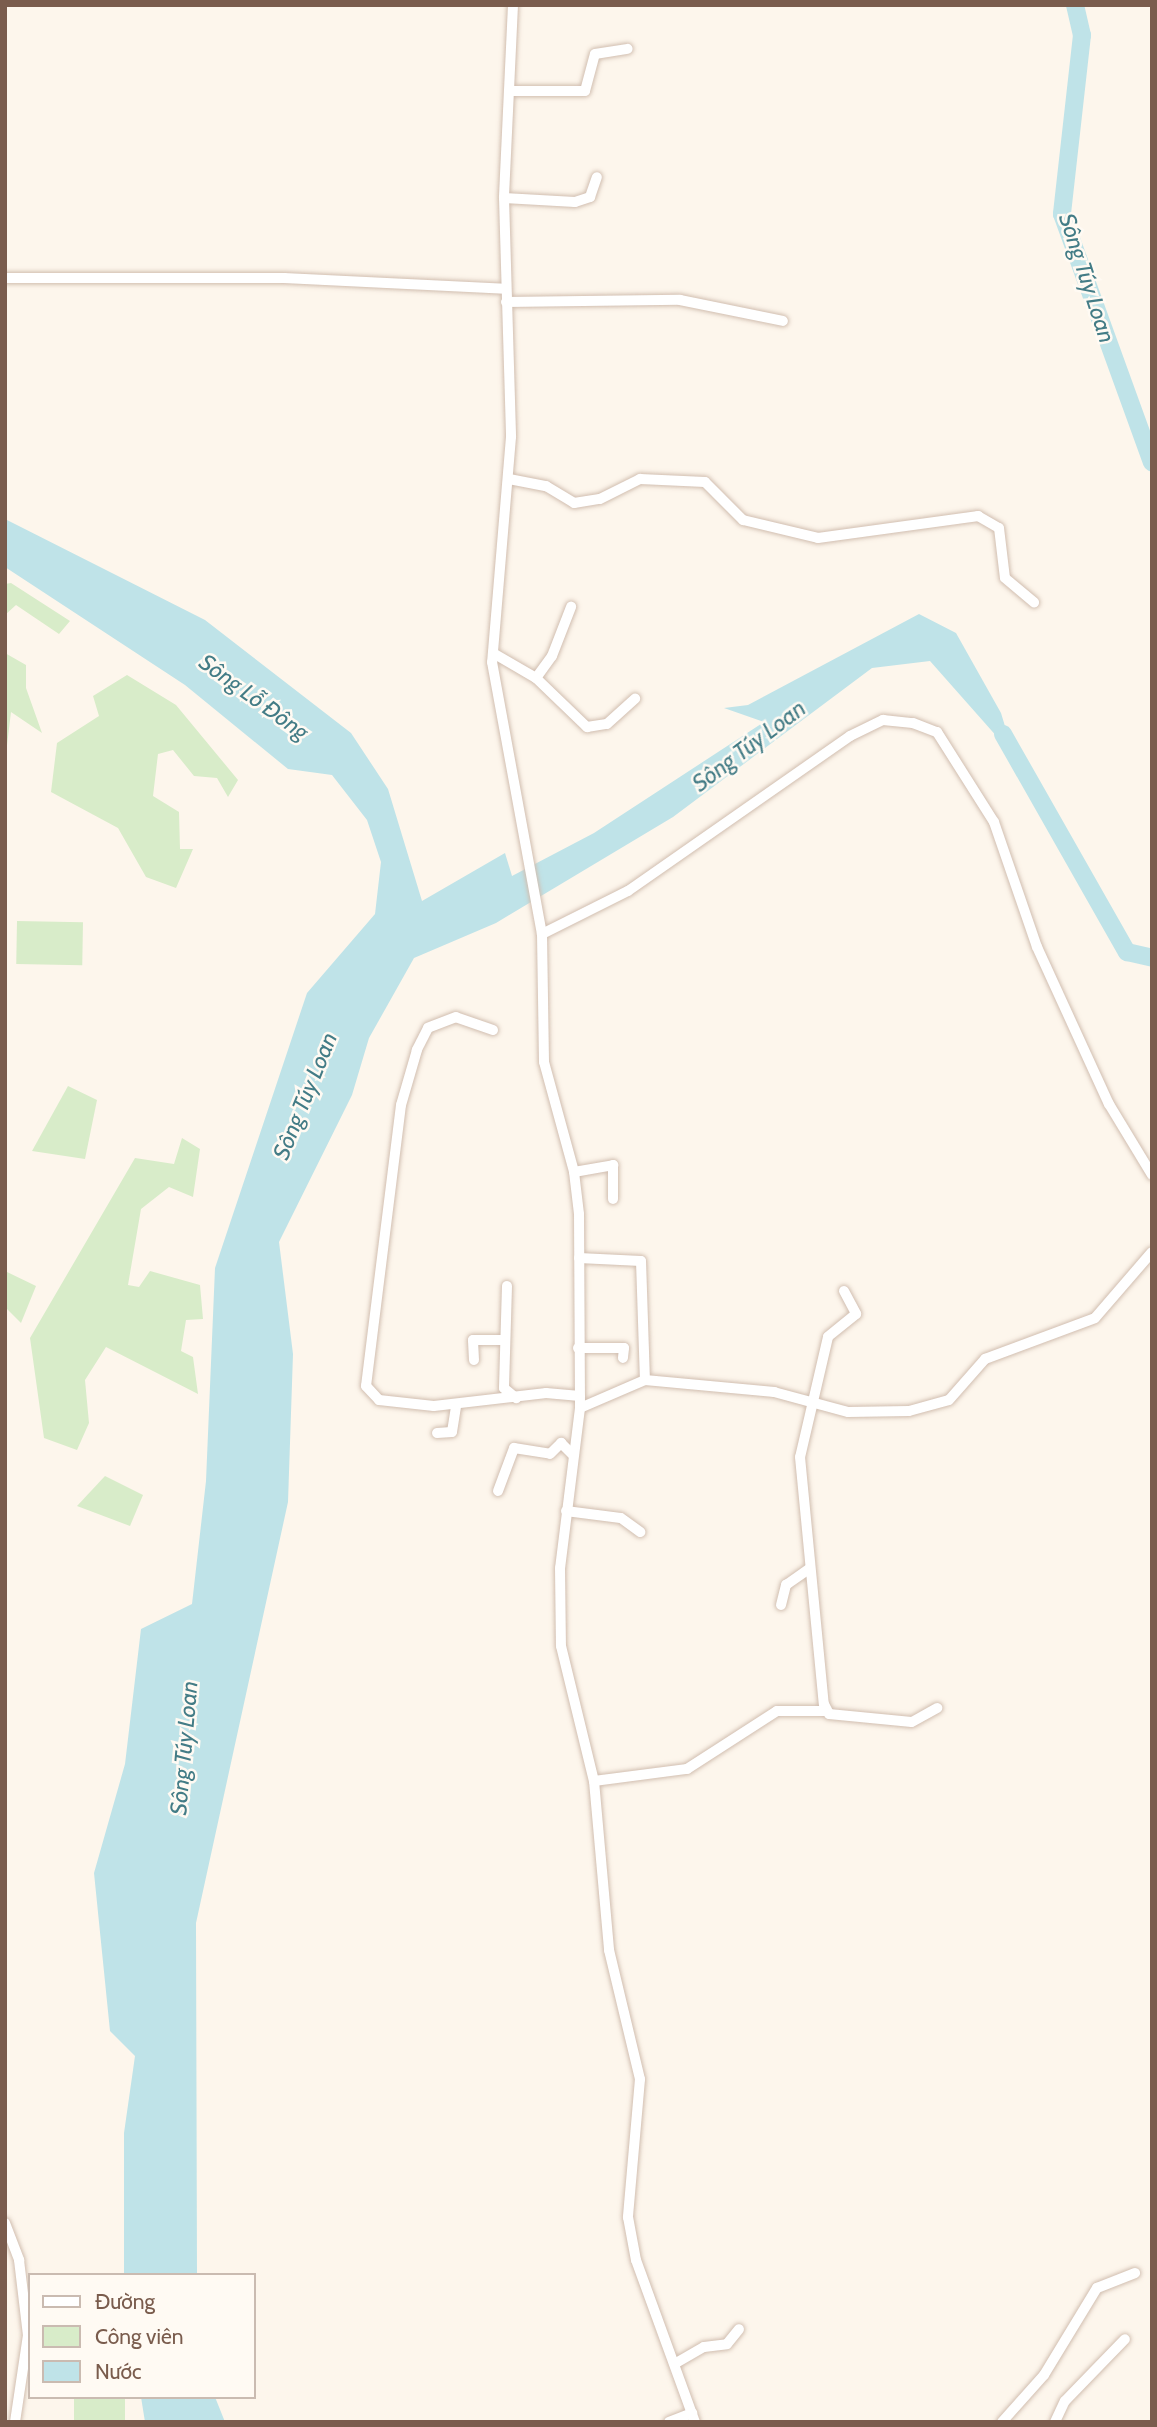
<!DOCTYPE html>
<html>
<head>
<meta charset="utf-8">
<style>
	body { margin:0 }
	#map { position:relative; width:1157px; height:2427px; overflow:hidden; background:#fdf6ec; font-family:Cabin,sans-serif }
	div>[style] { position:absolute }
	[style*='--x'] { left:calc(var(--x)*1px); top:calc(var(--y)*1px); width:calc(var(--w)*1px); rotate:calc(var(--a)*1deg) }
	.green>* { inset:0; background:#d8ecc9; transform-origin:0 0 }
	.water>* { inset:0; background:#bfe3e8 }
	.river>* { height:18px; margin:-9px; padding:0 9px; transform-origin:9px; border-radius:9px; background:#bfe3e8 }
	.roads { filter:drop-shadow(0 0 2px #d1beb0) drop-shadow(0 0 2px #d1beb0) }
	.minor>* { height:10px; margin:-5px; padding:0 5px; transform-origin:5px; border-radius:5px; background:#fff }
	span { translate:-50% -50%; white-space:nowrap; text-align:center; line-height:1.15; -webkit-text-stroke:5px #fffaf3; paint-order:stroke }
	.water-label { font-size:23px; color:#437c86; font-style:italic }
	.frame { position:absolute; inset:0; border:7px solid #7a5c4d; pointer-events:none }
	.legend { position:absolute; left:28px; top:2273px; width:228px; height:126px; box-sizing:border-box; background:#fffaf3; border:2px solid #cabbb1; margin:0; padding:9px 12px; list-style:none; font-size:21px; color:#7a5c4d }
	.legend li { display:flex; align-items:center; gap:14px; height:35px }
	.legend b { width:35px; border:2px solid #cabbb1 }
</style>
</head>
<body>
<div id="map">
	<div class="green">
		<i style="clip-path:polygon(11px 583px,70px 621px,59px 634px,16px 605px,5px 615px,5px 584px)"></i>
		<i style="clip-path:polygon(5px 653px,26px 665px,26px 688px,42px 733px,11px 712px,5px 762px)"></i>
		<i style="clip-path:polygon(127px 675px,176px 705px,238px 780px,228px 797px,217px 778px,194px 776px,173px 750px,158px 754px,153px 796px,179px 812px,180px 849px,193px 849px,176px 888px,146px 877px,118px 828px,51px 792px,57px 743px,99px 716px,93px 696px)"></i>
		<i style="left:17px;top:921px;width:66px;height:43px;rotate:1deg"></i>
		<i style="clip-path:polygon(68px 1086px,97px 1100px,85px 1159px,32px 1151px)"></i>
		<i style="clip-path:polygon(182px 1138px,200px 1149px,193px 1197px,169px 1187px,141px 1209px,128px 1285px,139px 1287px,150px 1271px,200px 1285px,203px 1319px,186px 1320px,181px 1351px,193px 1357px,198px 1394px,106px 1347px,85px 1380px,89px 1423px,77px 1450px,44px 1438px,30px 1338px,135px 1158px,174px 1164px)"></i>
		<i style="clip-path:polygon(5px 1271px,36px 1286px,21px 1323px,5px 1307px)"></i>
		<i style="clip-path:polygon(105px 1476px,143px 1495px,130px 1526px,77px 1506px)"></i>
		<i style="left:74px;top:2397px;width:51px;height:25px"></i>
	</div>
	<div class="water">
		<i style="clip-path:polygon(5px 519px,205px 620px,351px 733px,388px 789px,422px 901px,505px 853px,512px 876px,594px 833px,764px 722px,724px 708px,748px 705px,919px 614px,956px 633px,1001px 713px,1014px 756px,930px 661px,872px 668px,673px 817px,496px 923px,414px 958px,369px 1038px,352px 1095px,279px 1242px,293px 1354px,288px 1502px,196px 1923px,197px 2275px,124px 2275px,124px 2133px,135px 2056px,110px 2031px,94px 1873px,125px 1764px,141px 1629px,192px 1604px,206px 1481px,215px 1268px,307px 993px,375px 914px,381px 862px,367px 820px,332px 775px,288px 769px,185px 685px,5px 567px)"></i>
		<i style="clip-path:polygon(141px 2397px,215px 2397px,225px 2422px,145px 2422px)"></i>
	</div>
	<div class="river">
		<i style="--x:1075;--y:5;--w:31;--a:77"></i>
		<i style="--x:1082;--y:35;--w:180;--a:96.4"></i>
		<i style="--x:1062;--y:214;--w:264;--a:70.1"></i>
		<i style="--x:1003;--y:734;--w:251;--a:60.4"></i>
		<i style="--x:1127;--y:952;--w:26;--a:13"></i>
	</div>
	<div class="roads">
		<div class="minor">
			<i style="--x:513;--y:5;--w:193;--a:92.7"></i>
			<i style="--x:504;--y:198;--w:239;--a:88.3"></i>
			<i style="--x:511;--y:437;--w:226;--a:94.8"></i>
			<i style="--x:492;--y:662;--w:277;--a:79.6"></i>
			<i style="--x:542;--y:934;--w:128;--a:89.1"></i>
			<i style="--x:544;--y:1062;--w:114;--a:74.7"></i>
			<i style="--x:574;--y:1172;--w:42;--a:83.2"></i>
			<i style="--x:579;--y:1214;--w:194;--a:89.7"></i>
			<i style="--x:580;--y:1408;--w:161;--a:97.1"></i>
			<i style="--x:560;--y:1568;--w:78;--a:89.3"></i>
			<i style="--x:561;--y:1646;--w:139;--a:76.3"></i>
			<i style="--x:594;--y:1781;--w:170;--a:84.9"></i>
			<i style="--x:609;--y:1950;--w:133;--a:76.5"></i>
			<i style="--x:640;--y:2079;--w:139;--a:95"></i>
			<i style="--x:628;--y:2217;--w:44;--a:79.5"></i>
			<i style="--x:636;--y:2260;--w:172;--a:70"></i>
			<i style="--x:509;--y:91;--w:76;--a:0"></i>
			<i style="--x:585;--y:91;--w:38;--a:-75"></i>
			<i style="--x:595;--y:54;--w:33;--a:-9"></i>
			<i style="--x:504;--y:198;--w:71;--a:3.2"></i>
			<i style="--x:575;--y:202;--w:16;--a:-18"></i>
			<i style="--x:590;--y:197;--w:21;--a:-71"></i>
			<i style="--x:5;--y:278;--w:279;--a:0"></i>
			<i style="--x:284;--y:278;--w:221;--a:2.8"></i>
			<i style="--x:506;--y:302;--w:174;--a:-0.7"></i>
			<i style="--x:680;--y:300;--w:105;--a:11.5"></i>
			<i style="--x:509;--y:479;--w:38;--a:11"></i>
			<i style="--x:546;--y:486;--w:33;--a:31"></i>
			<i style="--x:574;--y:503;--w:26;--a:-9"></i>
			<i style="--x:600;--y:499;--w:45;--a:-26.6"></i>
			<i style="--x:640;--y:479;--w:65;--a:2.6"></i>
			<i style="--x:705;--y:482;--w:54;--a:45"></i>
			<i style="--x:743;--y:520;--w:77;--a:13.5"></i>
			<i style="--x:818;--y:538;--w:162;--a:-7.8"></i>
			<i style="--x:978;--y:516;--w:24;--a:30"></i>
			<i style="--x:999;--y:528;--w:50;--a:83.2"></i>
			<i style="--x:1005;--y:578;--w:38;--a:40"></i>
			<i style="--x:493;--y:653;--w:50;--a:30.2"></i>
			<i style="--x:536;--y:678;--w:71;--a:43.9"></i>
			<i style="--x:587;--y:727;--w:20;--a:-9"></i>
			<i style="--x:607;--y:724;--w:38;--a:-42"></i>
			<i style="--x:536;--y:678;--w:27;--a:-54"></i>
			<i style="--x:552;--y:656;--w:53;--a:-68.8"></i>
			<i style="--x:542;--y:934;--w:96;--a:-26.6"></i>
			<i style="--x:628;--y:891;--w:271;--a:-34.9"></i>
			<i style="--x:850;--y:736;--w:37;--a:-26"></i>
			<i style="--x:883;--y:720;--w:30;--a:6"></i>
			<i style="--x:913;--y:723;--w:26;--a:21"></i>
			<i style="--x:937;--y:732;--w:107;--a:57.7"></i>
			<i style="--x:994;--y:822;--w:132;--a:71"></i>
			<i style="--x:1037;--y:947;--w:173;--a:65.4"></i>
			<i style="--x:1109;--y:1104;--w:83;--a:58.8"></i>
			<i style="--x:493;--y:1030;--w:39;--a:-161"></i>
			<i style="--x:456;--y:1017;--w:30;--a:159"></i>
			<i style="--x:428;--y:1028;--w:25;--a:117"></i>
			<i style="--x:417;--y:1050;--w:57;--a:106.2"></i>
			<i style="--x:401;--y:1105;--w:283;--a:97.1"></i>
			<i style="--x:366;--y:1386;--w:19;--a:47"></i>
			<i style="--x:379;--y:1400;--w:55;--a:6.2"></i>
			<i style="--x:434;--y:1406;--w:113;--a:-6.6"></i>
			<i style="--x:546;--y:1393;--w:34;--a:5"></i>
			<i style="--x:574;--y:1172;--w:40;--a:-10"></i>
			<i style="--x:613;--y:1165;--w:34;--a:90"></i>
			<i style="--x:579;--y:1258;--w:62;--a:2.8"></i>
			<i style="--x:641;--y:1261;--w:119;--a:88.1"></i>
			<i style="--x:507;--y:1286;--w:102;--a:91.7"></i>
			<i style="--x:504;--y:1388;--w:16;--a:40"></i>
			<i style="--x:844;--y:1291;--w:26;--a:62"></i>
			<i style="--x:856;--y:1314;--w:36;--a:141"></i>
			<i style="--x:828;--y:1337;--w:123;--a:103.1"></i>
			<i style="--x:800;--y:1457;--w:248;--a:84.5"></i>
			<i style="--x:824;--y:1704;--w:11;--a:63"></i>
			<i style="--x:829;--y:1714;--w:83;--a:5.5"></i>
			<i style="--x:912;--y:1722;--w:29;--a:-29"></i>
			<i style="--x:578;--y:1348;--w:46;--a:0"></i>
			<i style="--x:624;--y:1348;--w:10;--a:96"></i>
			<i style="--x:474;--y:1360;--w:20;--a:-93"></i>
			<i style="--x:473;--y:1340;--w:30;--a:0"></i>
			<i style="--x:580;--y:1408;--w:71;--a:-23.3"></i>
			<i style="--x:645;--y:1380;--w:130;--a:5.3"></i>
			<i style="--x:774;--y:1392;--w:77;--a:15.1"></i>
			<i style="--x:848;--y:1412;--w:61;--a:-0.9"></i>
			<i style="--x:909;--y:1411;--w:41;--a:-15.4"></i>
			<i style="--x:949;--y:1400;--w:55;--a:-48.7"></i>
			<i style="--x:985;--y:1359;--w:117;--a:-20.4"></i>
			<i style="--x:1095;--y:1318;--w:87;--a:-49.2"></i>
			<i style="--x:437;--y:1433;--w:15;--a:-4"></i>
			<i style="--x:452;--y:1432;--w:26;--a:-81"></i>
			<i style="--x:498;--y:1491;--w:46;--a:-69.6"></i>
			<i style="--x:514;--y:1448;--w:36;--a:9"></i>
			<i style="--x:550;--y:1454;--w:16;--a:-45"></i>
			<i style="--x:561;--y:1443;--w:17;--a:45"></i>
			<i style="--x:566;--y:1511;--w:55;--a:7.3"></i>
			<i style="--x:621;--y:1518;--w:24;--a:36"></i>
			<i style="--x:781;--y:1605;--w:21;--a:-76"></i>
			<i style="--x:786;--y:1585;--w:29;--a:-35"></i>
			<i style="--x:594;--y:1781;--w:94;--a:-7.4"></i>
			<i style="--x:687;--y:1769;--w:107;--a:-32.8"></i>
			<i style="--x:777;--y:1711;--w:49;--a:0"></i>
			<i style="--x:5;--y:2223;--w:40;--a:69"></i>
			<i style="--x:19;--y:2260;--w:76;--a:83.2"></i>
			<i style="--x:28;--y:2335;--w:88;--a:98.5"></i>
			<i style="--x:676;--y:2363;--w:32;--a:-30"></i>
			<i style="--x:704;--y:2347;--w:23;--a:-7"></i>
			<i style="--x:727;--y:2344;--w:19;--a:-51"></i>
			<i style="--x:669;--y:2422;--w:25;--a:-21"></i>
			<i style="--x:1002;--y:2422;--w:63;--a:-48.2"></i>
			<i style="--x:1044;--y:2375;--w:102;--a:-58.7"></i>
			<i style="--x:1097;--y:2288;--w:41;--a:-21.5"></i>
			<i style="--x:1055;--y:2422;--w:23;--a:-65"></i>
			<i style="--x:1065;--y:2401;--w:86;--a:-45.9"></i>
		</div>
	</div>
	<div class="water-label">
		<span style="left:1087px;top:278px;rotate:72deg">Sông Túy Loan</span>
		<span style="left:254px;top:697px;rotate:36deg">Sông Lỗ Đông</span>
		<span style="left:749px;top:746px;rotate:-37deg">Sông Túy Loan</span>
		<span style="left:305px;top:1096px;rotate:-68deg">Sông Túy Loan</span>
		<span style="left:184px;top:1748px;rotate:-85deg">Sông Túy Loan</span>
	</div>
	<div class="frame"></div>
	<ul class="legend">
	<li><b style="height:9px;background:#fff"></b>Đường</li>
	<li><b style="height:19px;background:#d8ecc9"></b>Công viên</li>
	<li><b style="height:19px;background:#bfe3e8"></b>Nước</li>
	</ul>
</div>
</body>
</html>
